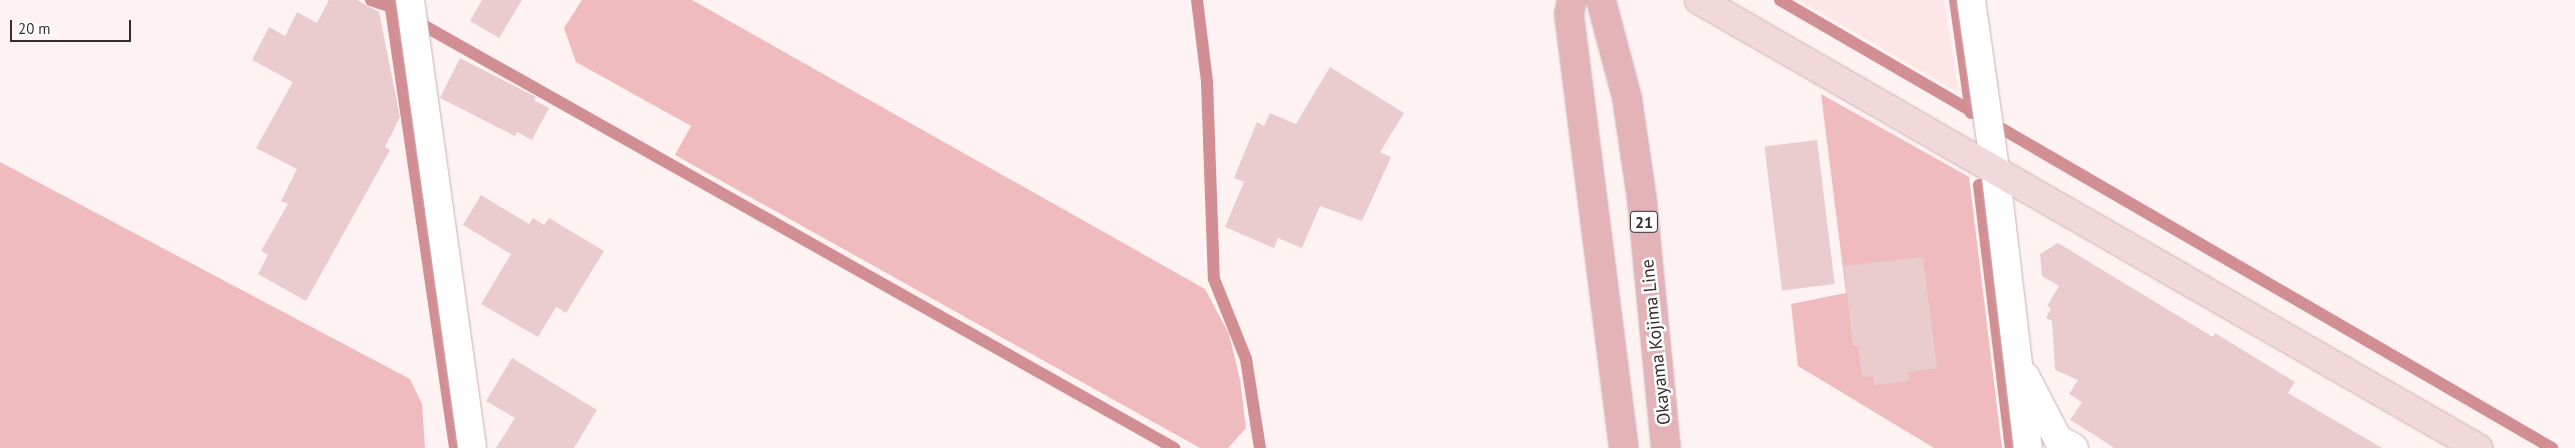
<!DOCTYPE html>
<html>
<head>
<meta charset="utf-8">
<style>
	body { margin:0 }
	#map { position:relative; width:2575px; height:448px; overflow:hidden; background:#fef2f3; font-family:"PT Sans",sans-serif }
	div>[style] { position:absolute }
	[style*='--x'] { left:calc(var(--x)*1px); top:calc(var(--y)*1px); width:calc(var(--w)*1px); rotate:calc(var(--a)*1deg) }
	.built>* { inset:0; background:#fee6e7 }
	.green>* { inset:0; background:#f0bbbe }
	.stream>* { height:12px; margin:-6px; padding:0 6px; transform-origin:6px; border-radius:6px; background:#d18e93 }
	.building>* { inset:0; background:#eaccce; transform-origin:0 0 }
	.roads { filter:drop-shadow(0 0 1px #ccafb1) drop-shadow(0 0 1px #ccafb1) }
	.street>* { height:28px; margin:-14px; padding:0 14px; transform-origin:14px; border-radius:14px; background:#fff }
	.secondary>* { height:28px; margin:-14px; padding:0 14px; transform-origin:14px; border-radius:14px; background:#f1d9db }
	.primary>* { height:28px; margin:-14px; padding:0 14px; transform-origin:14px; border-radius:14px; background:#e3b3b8 }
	span { translate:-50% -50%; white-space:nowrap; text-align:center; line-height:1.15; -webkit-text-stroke:5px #fff; paint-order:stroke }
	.shield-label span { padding:1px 4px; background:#fff; border:1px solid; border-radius:4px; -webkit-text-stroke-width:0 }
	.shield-label { font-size:16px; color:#372c2c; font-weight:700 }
	.street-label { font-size:18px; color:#372c2c }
	.scale { position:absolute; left:10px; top:20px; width:121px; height:22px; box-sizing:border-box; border:2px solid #372c2c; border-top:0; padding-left:6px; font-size:15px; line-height:18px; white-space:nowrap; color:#372c2c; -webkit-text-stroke:4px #fff; paint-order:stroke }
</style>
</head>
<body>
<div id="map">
	<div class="built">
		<i style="clip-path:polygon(1799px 0,1944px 0,1959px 93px)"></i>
	</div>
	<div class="green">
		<i style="clip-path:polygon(582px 0,692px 0,1205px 289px,1229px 334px,1240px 380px,1246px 428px,1228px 448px,1200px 448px,675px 155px,691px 126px,576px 62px,564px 28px)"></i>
		<i style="clip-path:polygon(1821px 94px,1969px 177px,2002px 448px,1934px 448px,1798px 366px,1791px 304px,1846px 293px)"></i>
		<i style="clip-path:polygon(0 162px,410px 379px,422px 404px,425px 448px,0 448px)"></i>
	</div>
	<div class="stream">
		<i style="--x:371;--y:0;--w:21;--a:19"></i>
		<i style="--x:391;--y:7;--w:899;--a:29.39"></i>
		<i style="--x:1197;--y:0;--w:83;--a:83"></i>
		<i style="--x:1207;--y:82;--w:197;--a:88"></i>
		<i style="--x:1214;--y:279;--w:86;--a:68.2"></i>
		<i style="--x:1246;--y:359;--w:90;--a:81.1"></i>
		<i style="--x:1780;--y:0;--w:893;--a:30.13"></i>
		<i style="--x:1955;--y:0;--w:114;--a:81.9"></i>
		<i style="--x:390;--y:2;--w:451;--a:81.7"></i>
		<i style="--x:1979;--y:185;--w:265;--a:83.1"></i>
	</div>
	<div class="building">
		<i style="clip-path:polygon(329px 0,357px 0,379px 12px,400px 117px,385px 147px,390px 150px,306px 301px,258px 274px,268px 255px,261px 251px,288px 204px,281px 201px,297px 169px,256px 148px,293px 82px,252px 60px,269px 27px,285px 36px,297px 12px,317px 23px)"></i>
		<i style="clip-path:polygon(482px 0,522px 0,499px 38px,470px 21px)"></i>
		<i style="clip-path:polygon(460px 58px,536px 97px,534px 100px,549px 108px,532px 140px,517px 132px,515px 136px,440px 98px)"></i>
		<i style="clip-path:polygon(1330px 67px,1404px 113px,1380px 152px,1391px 157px,1362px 221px,1320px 206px,1302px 248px,1278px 238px,1274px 248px,1225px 227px,1244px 182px,1234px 178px,1257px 122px,1264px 126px,1270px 113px,1296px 124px)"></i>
		<i style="left:1817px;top:140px;width:145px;height:53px;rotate:83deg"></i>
		<i style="clip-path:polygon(481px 195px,529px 224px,533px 218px,544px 225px,549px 218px,604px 251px,566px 313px,556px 307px,538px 337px,481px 304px,511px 254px,463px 225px)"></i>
		<i style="clip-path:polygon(2058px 243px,2213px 337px,2215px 333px,2295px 382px,2288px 393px,2382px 448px,2114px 448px,2096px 436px,2070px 420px,2082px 402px,2069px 394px,2078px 380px,2055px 370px,2052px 321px,2046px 318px,2051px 308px,2047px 306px,2059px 286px,2042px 276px,2040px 254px)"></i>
		<i style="clip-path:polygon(1923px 257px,1937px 368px,1908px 372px,1909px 381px,1874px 385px,1873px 376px,1862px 377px,1858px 346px,1853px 346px,1844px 266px)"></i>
		<i style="clip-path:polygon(512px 358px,597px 410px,574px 448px,496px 448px,515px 418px,486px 401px)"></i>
	</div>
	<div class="roads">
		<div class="street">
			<i style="--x:410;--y:0;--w:452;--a:82.1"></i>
			<i style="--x:1971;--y:0;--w:170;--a:81.9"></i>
			<i style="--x:1995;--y:168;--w:282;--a:83.3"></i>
			<i style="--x:2025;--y:376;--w:71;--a:62.4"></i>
			<i style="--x:2058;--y:439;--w:18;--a:29"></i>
		</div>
		<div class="secondary">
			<i style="--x:1699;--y:0;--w:899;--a:29.9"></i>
		</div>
		<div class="primary">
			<i style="--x:1572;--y:0;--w:14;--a:102"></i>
			<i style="--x:1569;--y:14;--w:437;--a:82.8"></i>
			<i style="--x:1601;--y:0;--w:101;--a:75.1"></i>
			<i style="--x:1627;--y:98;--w:103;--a:81.6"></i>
			<i style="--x:1642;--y:200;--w:249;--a:84.5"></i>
		</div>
	</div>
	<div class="shield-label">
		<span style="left:1644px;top:222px">21</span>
	</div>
	<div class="street-label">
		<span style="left:1656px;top:342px;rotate:-96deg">Okayama Kojima Line</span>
	</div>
	<div class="scale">20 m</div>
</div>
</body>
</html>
